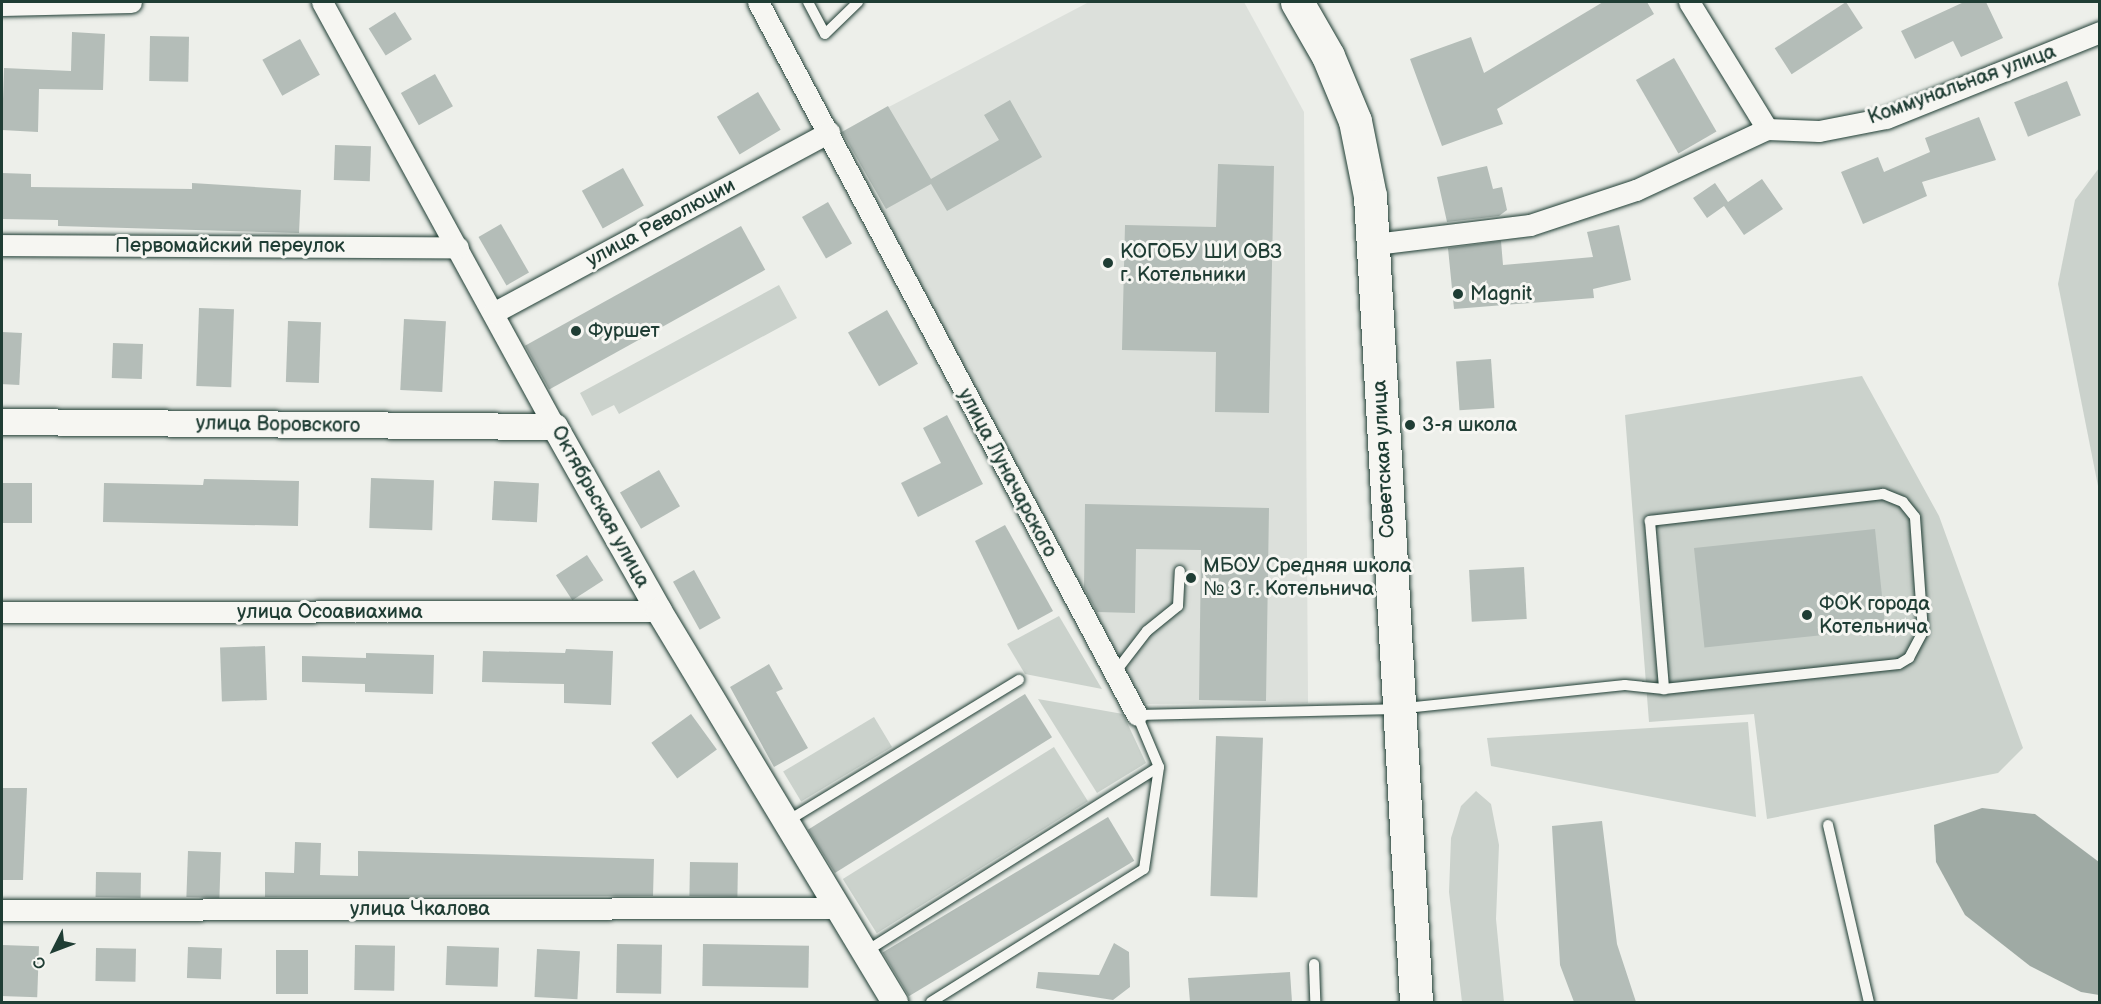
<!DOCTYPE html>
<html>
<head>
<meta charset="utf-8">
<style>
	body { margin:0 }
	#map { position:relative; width:2101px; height:1004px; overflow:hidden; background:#edefea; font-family:"Balsamiq Sans",sans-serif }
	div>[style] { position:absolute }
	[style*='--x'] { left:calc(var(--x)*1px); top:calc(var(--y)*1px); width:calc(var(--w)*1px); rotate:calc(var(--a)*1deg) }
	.built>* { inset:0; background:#dce0db }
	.green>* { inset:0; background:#cbd2cc; transform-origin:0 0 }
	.water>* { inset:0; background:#9faaa4 }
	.building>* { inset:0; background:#b4bdb8; transform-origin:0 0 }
	.roads { filter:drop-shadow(0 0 2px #1f3d34) drop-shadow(0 0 2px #1f3d34) }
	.service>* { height:10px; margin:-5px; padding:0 5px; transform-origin:5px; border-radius:5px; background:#f6f6f2 }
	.minor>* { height:21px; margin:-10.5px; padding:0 10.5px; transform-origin:10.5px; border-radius:10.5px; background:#f6f6f2 }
	.tertiary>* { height:26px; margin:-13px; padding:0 13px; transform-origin:13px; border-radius:13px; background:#f6f6f2 }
	.primary>* { height:33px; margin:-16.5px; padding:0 16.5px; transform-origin:16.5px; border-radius:16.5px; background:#f6f6f2 }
	.dots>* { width:16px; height:16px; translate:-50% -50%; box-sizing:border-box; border:3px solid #f6f6f2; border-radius:50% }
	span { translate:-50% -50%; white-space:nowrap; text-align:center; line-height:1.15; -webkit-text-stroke:6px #f6f6f2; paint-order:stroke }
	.street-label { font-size:20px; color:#1f3d34 }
	.poi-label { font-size:20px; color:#1f3d34 }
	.left { translate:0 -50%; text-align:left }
	.frame { position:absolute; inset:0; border:3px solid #1f3d34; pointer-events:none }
	.north { position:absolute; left:24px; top:920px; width:60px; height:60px; -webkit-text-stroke:4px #f6f6f2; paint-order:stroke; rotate:228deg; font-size:16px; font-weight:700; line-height:24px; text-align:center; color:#1f3d34 }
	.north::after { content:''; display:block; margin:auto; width:21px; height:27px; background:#1f3d34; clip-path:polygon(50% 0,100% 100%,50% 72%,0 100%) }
</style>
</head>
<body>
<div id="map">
	<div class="built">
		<i style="clip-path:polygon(1089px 2px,1244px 2px,1304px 112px,1308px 703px,1140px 704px,841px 132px)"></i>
	</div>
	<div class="green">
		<i style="clip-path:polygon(2099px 168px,2099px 491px,2058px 284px,2075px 200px)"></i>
		<i style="clip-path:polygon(779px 285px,797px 318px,619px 414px,614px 405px,592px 416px,580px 393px)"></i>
		<i style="clip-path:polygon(1862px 376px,1939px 516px,2023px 748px,1998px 773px,1767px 819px,1754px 714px,1649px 722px,1625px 415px)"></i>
		<i style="clip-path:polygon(1059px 616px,1102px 689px,1025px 674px,1007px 644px)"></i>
		<i style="clip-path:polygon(1038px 699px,1123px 714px,1146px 763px,1097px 793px)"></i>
		<i style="left:874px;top:717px;width:35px;height:106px;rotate:59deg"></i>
		<i style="clip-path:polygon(1748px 722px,1756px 817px,1491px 766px,1487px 738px)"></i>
		<i style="left:1054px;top:747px;width:64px;height:249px;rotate:58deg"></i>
		<i style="clip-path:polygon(1476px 791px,1491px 804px,1499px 845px,1496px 919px,1504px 1002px,1462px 1002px,1449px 892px,1451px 838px,1461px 806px)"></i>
	</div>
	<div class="water">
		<i style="clip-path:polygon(1982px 808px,2035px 814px,2099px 862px,2099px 995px,2081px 992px,2030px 966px,1965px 915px,1936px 862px,1934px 825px)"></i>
	</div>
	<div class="building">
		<i style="clip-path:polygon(1603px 2px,1647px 2px,1654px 14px,1497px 109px,1503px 124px,1442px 146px,1410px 59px,1471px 37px,1484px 73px)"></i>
		<i style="left:1846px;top:2px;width:31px;height:85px;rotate:57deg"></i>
		<i style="clip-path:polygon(1964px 2px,1986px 2px,2003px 38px,1961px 57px,1953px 41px,1915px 59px,1901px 31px)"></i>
		<i style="left:395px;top:12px;width:32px;height:31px;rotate:58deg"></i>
		<i style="clip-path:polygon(72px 32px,105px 34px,103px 90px,39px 89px,38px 132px,2px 130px,4px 68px,71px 71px)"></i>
		<i style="left:150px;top:36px;width:39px;height:45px;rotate:1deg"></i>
		<i style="left:300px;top:39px;width:41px;height:43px;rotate:61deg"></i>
		<i style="left:1674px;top:58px;width:85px;height:44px;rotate:60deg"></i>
		<i style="left:435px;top:74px;width:37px;height:39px;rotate:61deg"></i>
		<i style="left:2067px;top:81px;width:37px;height:57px;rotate:68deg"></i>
		<i style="left:758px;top:92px;width:44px;height:48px;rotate:59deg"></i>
		<i style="clip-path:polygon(1010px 100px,1042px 157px,947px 211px,931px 184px,886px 209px,842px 132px,888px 106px,931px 179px,999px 140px,984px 115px)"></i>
		<i style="clip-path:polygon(1979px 117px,1996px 160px,1922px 182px,1927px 196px,1863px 224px,1841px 172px,1878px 157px,1884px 172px,1930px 152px,1925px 138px)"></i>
		<i style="left:335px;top:145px;width:36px;height:35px;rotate:2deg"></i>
		<i style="clip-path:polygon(1218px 164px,1274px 166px,1269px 413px,1215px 412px,1216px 352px,1122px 350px,1125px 225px,1216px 227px)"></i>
		<i style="clip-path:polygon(1487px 166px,1493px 189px,1502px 187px,1507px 210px,1499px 216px,1447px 222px,1437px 177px)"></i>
		<i style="left:623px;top:168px;width:43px;height:47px;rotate:61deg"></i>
		<i style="clip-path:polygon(2px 173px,31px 174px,31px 187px,192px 189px,192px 183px,301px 190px,299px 233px,58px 226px,58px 220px,2px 219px)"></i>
		<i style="clip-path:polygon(1762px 179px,1783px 209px,1744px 235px,1724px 206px,1707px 218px,1693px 198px,1715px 183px,1728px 202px)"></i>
		<i style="left:828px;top:202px;width:48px;height:30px;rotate:60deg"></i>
		<i style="left:501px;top:224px;width:56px;height:26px;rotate:60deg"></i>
		<i style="clip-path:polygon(1619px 225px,1631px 280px,1593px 289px,1594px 298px,1454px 309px,1448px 248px,1501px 241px,1503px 265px,1593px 257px,1587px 232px)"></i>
		<i style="left:741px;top:226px;width:50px;height:247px;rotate:61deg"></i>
		<i style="left:199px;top:308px;width:35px;height:78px;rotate:2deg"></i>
		<i style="left:887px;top:310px;width:62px;height:45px;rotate:60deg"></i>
		<i style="left:404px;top:319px;width:42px;height:71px;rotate:3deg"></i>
		<i style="left:288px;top:321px;width:33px;height:61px;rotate:2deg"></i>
		<i style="left:2px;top:332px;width:20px;height:52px;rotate:3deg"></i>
		<i style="left:113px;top:343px;width:30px;height:35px;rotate:2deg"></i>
		<i style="left:1491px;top:359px;width:49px;height:35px;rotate:86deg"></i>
		<i style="clip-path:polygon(947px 415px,983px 484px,918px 517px,901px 483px,941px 463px,923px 428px)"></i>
		<i style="left:659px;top:470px;width:42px;height:45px;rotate:60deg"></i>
		<i style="left:371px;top:478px;width:63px;height:50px;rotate:2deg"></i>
		<i style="clip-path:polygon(204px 479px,299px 481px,298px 526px,103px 522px,104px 483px,203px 485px)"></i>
		<i style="left:494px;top:481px;width:45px;height:39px;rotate:3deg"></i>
		<i style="left:2px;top:483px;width:30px;height:40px"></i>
		<i style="clip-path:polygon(1085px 504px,1269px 508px,1266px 701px,1199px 700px,1201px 550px,1136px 549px,1135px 613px,1097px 612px,1084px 588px)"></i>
		<i style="clip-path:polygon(1005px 525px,1053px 611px,1018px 630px,975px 541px)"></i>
		<i style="left:1875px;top:529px;width:100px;height:182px;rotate:84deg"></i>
		<i style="left:587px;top:555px;width:30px;height:37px;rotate:57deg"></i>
		<i style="left:1524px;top:567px;width:52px;height:55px;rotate:87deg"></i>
		<i style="left:694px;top:570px;width:55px;height:24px;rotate:61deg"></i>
		<i style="left:265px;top:646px;width:54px;height:45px;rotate:88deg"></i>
		<i style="clip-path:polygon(566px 649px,613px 651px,611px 705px,564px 703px,564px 684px,482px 682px,483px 651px,565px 653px)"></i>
		<i style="clip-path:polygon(366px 653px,434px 655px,433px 694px,365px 692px,365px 684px,302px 682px,302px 656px,366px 658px)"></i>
		<i style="clip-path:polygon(769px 664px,783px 689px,776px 692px,808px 748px,774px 767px,730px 687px)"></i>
		<i style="left:1025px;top:694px;width:51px;height:256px;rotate:58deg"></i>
		<i style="left:691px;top:714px;width:44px;height:49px;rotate:54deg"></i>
		<i style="left:1216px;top:736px;width:47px;height:160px;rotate:2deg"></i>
		<i style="clip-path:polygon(2px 788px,27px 788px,23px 880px,2px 880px)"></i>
		<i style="left:1108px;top:817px;width:51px;height:263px;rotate:59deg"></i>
		<i style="clip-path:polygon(1602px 821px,1617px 944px,1636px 1002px,1574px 1002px,1560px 965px,1552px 826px)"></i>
		<i style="clip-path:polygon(295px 842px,321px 843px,320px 875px,358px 876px,358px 851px,654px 859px,653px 896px,265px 897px,265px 872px,294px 873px)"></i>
		<i style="left:188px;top:851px;width:33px;height:46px;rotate:2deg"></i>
		<i style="left:690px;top:862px;width:48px;height:34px;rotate:1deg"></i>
		<i style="left:96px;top:872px;width:45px;height:25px;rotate:1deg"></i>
		<i style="clip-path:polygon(1114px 943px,1129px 952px,1130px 987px,1113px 1000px,1036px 988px,1038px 972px,1099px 975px)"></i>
		<i style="left:617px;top:944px;width:45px;height:49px;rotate:1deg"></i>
		<i style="left:703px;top:944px;width:106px;height:42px;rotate:1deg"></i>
		<i style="left:2px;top:945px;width:37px;height:51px;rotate:2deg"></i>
		<i style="left:355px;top:945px;width:40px;height:45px;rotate:1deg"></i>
		<i style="left:447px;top:946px;width:52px;height:39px;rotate:2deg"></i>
		<i style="left:188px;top:947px;width:34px;height:31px;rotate:2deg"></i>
		<i style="left:96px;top:948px;width:40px;height:33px;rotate:1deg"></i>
		<i style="left:537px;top:949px;width:43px;height:48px;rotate:3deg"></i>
		<i style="left:276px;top:950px;width:32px;height:44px"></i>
		<i style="clip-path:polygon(1290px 972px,1292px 1002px,1190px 1002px,1188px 978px)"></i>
	</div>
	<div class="roads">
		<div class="service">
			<i style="--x:808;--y:2;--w:36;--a:62"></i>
			<i style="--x:825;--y:34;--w:46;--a:-44.1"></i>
			<i style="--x:1118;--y:678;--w:12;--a:-81"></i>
			<i style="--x:1120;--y:666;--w:44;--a:-52.4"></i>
			<i style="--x:1147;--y:631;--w:40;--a:-39"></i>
			<i style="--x:1178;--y:606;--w:35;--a:-87"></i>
			<i style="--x:786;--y:822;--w:273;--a:-31.4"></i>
			<i style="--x:1828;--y:825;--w:182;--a:77"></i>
			<i style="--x:865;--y:952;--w:347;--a:-32.2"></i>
			<i style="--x:1159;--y:767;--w:56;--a:-112.9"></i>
			<i style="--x:1137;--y:715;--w:259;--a:-1.3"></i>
			<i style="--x:1396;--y:709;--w:230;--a:-6"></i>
			<i style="--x:1625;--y:685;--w:39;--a:6"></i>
			<i style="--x:1664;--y:689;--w:236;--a:-6.1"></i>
			<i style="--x:1899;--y:664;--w:12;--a:-31"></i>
			<i style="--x:1909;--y:658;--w:30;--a:-62"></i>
			<i style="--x:1923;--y:632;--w:115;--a:-94"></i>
			<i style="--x:1915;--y:517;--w:19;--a:-129"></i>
			<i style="--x:1903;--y:502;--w:22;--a:-158"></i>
			<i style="--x:1883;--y:494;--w:235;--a:173.4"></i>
			<i style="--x:1650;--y:521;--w:169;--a:85.2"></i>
			<i style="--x:1314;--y:964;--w:38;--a:88"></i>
			<i style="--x:931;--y:1002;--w:251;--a:-32"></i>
			<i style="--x:1144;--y:869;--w:103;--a:-81.6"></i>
		</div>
		<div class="minor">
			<i style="--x:322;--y:2;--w:485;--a:61.3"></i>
			<i style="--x:758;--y:2;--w:807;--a:62.01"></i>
			<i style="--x:1689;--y:2;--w:149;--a:58.4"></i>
			<i style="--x:2;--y:5;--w:129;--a:-1.3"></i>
			<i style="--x:1375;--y:244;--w:156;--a:-7"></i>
			<i style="--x:1530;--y:225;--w:112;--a:-18.3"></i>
			<i style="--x:1636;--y:190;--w:145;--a:-25"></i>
			<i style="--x:1767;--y:129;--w:52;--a:2.2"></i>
			<i style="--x:1819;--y:131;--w:68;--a:-11"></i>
			<i style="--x:1886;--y:118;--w:231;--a:-21.9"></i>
			<i style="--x:2;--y:245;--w:456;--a:0.3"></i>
			<i style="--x:493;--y:313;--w:382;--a:-28.3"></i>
			<i style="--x:2;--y:612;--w:657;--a:-0.09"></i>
			<i style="--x:2;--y:910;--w:837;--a:-0.14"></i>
		</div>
		<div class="tertiary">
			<i style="--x:2;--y:422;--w:553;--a:0.52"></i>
			<i style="--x:555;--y:427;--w:211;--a:60.5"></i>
			<i style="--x:659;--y:611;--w:457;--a:58.9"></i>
		</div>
		<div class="primary">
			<i style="--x:1297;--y:2;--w:62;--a:60.1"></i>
			<i style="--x:1328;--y:56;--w:70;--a:67.4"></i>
			<i style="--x:1355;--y:121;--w:76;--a:78.7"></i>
			<i style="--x:1370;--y:196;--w:807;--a:86.73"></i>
		</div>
	</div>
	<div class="dots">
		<i style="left:1108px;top:263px;background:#1f3d34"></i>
		<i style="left:1458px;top:294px;background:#1f3d34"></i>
		<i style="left:576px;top:331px;background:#1f3d34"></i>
		<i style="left:1410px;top:425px;background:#1f3d34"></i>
		<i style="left:1191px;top:578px;background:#1f3d34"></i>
		<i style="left:1807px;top:615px;background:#1f3d34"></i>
	</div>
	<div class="street-label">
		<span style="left:1962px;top:85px;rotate:-20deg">Коммунальная улица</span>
		<span style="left:661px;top:223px;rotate:-28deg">улица Революции</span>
		<span style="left:230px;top:246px">Первомайский переулок</span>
		<span style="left:278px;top:425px;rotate:1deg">улица Воровского</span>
		<span style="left:1384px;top:459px;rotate:-93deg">Советская улица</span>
		<span style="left:1007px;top:473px;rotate:62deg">улица Луначарского</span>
		<span style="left:600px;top:507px;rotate:61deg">Октябрьская улица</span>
		<span style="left:330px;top:612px">улица Осоавиахима</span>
		<span style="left:420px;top:909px">улица Чкалова</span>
	</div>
	<div class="poi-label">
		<span class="left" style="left:1120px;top:264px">КОГОБУ ШИ ОВЗ<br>г. Котельники</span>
		<span class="left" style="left:1470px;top:294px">Magnit</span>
		<span class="left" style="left:588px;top:331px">Фуршет</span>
		<span class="left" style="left:1422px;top:425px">3-я школа</span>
		<span class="left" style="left:1203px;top:578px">МБОУ Средняя школа<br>№ 3 г. Котельнича</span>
		<span class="left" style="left:1819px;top:616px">ФОК города<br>Котельнича</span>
	</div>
	<div class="frame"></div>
	<div class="north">С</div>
</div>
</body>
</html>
